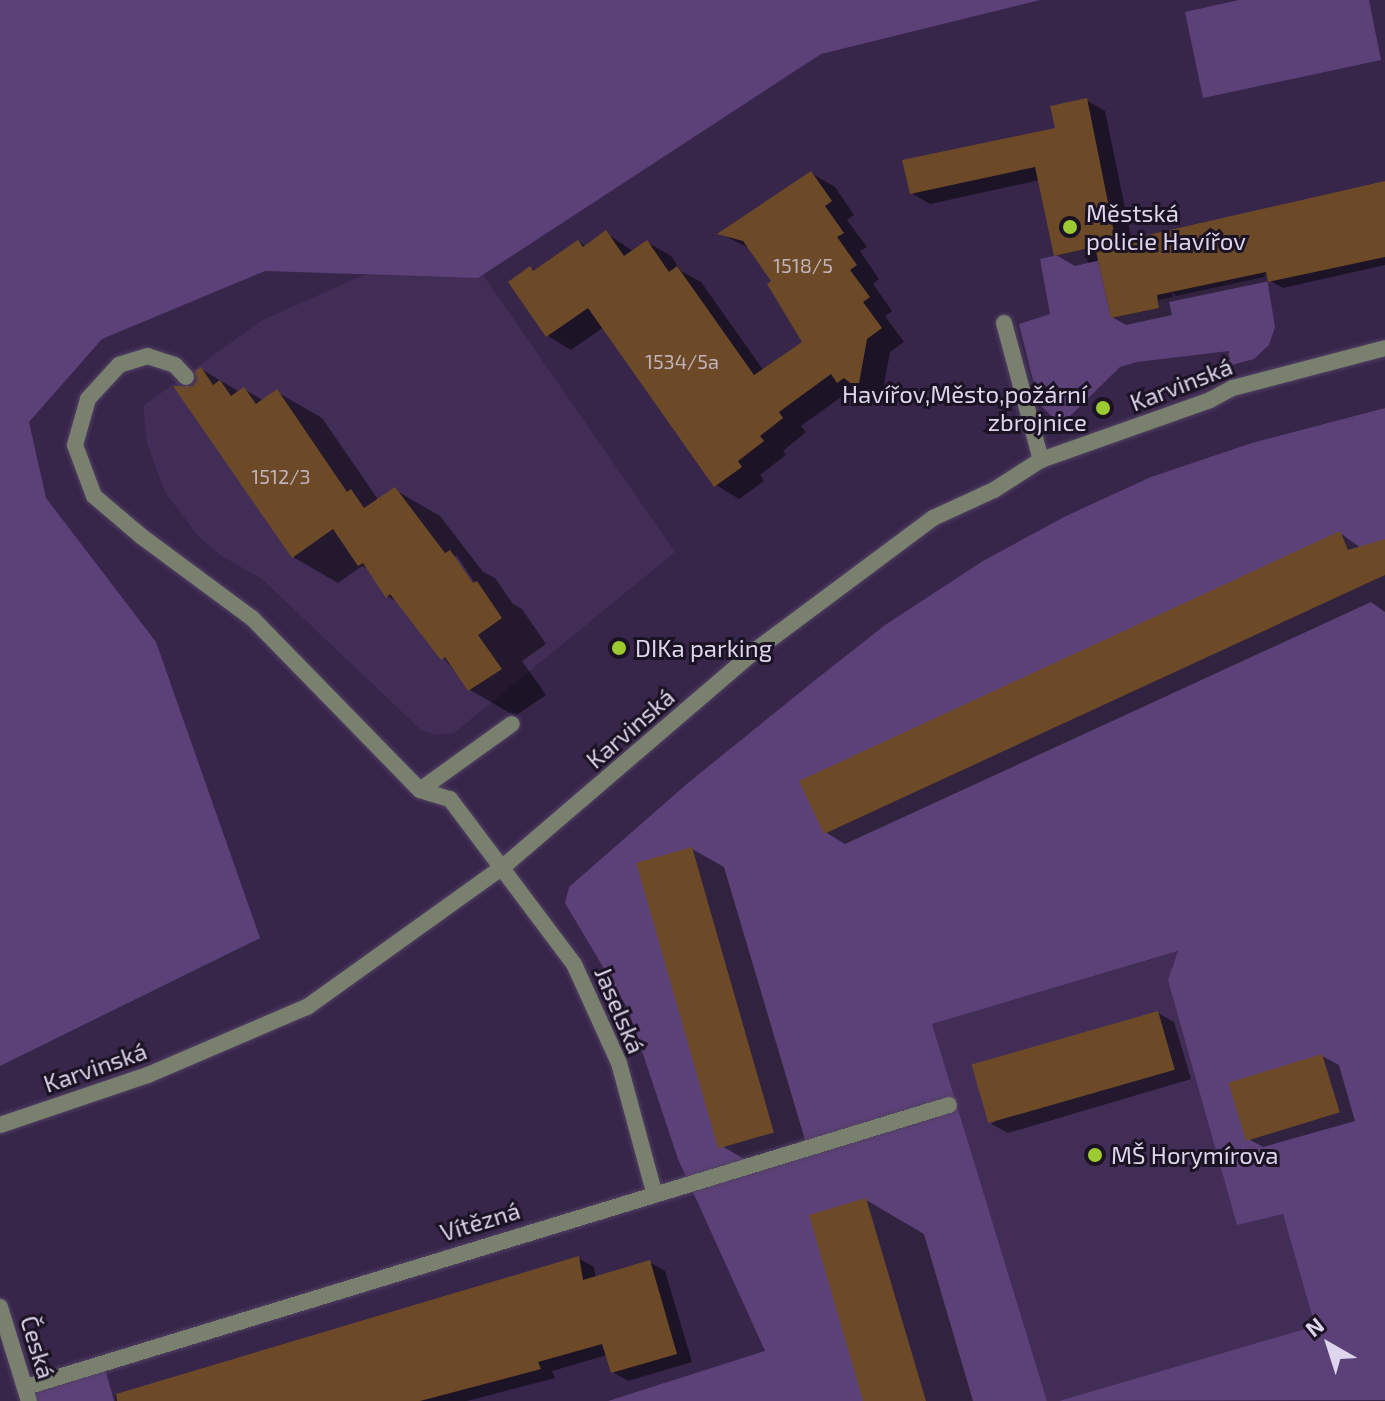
<!DOCTYPE html>
<html>
<head>
<meta charset="utf-8">
<style>
	body { margin:0 }
	#map { position:relative; width:1385px; height:1401px; overflow:hidden; background:#37254a; font-family:"Exo 2",sans-serif }
	div>[style] { position:absolute }
	[style*='--x'] { left:calc(var(--x)*1px); top:calc(var(--y)*1px); width:calc(var(--w)*1px); rotate:calc(var(--a)*1deg) }
	.built>* { inset:0; background:#422d57 }
	.green>* { inset:0; background:#5c4178 }
	.shadow>* { inset:0; background:#0007 }
	.building>* { inset:0; background:#6c4a28; transform-origin:0 0 }
	.roads { filter:drop-shadow(0 0 2px #524164) drop-shadow(0 0 2px #524164) }
	.minor>* { height:16px; margin:-8px; padding:0 8px; transform-origin:8px; border-radius:8px; background:#79816e }
	.dots>* { width:22px; height:22px; translate:-50% -50%; box-sizing:border-box; border:4px solid #1b1323; border-radius:50% }
	span { translate:-50% -50%; white-space:nowrap; text-align:center; line-height:1.15; -webkit-text-stroke:6px #1b1323; paint-order:stroke }
	.number-label { font-size:20px; color:#c2b2ba }
	.number-label span { -webkit-text-stroke-width:0 }
	.poi-label { font-size:24px; color:#ded4eb }
	.left { translate:0 -50%; text-align:left }
	.right { translate:-100% -50%; text-align:right }
	.street-label { font-size:24px; color:#ded4eb }
	.north { position:absolute; left:1289px; top:1305px; width:80px; height:80px; -webkit-text-stroke:6px #1b1323; paint-order:stroke; rotate:321deg; font-size:22px; font-weight:700; line-height:32px; text-align:center; color:#ded4eb }
	.north::after { content:''; display:block; margin:auto; width:28px; height:36px; background:#ded4eb; clip-path:polygon(50% 0,100% 100%,50% 72%,0 100%) }
</style>
</head>
<body>
<div id="map">
	<div class="built">
		<i style="clip-path:polygon(363px 275px,478px 278px,483px 275px,675px 552px,454px 733px,436px 735px,421px 730px,262px 579px,220px 555px,198px 536px,165px 492px,147px 443px,143px 406px,261px 321px)"></i>
		<i style="clip-path:polygon(1179px 951px,1172px 966px,1238px 1225px,1283px 1213px,1315px 1326px,1059px 1401px,1047px 1401px,932px 1024px)"></i>
	</div>
	<div class="green">
		<i style="clip-path:polygon(0 0,1040px 0,821px 54px,478px 278px,265px 271px,102px 339px,29px 422px,46px 498px,156px 642px,260px 938px,0 1066px)"></i>
		<i style="clip-path:polygon(1239px 0,1369px 0,1381px 60px,1203px 98px,1185px 12px)"></i>
		<i style="clip-path:polygon(1085px 249px,1088px 263px,1098px 261px,1111px 318px,1159px 308px,1158px 300px,1173px 297px,1172px 292px,1176px 296px,1264px 277px,1266px 272px,1275px 327px,1269px 345px,1254px 359px,1228px 366px,1229px 351px,1137px 362px,1120px 367px,1061px 425px,1039px 404px,1019px 324px,1050px 314px,1040px 259px)"></i>
		<i style="clip-path:polygon(1385px 408px,1385px 1400px,1059px 1401px,1315px 1326px,1283px 1214px,1237px 1225px,1168px 980px,1178px 951px,932px 1024px,1047px 1401px,608px 1401px,765px 1351px,678px 1159px,628px 1009px,565px 903px,569px 887px,688px 783px,814px 681px,885px 625px,983px 561px,1066px 516px,1151px 477px,1252px 443px)"></i>
		<i style="clip-path:polygon(104px 1365px,114px 1401px,37px 1401px,35px 1390px)"></i>
	</div>
	<div class="shadow">
		<i style="clip-path:polygon(1086px 100px,1105px 111px,1132px 242px,1385px 182px,1385px 265px,1283px 288px,1270px 281px,1169px 302px,1172px 315px,1126px 325px,1112px 317px,1100px 260px,1075px 266px,1056px 255px,1040px 180px,930px 204px,911px 193px,1057px 129px)"></i>
		<i style="clip-path:polygon(811px 173px,835px 187px,854px 215px,847px 220px,867px 247px,860px 251px,879px 279px,873px 284px,892px 311px,885px 316px,904px 342px,890px 352px,881px 401px,852px 389px,801px 426px,806px 432px,783px 451px,786px 455px,760px 475px,764px 481px,739px 499px,716px 485px,604px 327px,571px 350px,548px 336px,530px 269px,536px 272px,579px 242px,586px 247px,606px 233px,634px 252px,647px 242px,671px 256px,681px 271px,701px 282px,764px 371px,805px 342px,773px 281px,751px 249px,721px 234px)"></i>
		<i style="clip-path:polygon(evenodd,201px 369px,240px 392px,244px 389px,264px 401px,277px 392px,322px 418px,379px 501px,395px 490px,440px 516px,483px 572px,495px 578px,513px 604px,522px 609px,546px 644px,522px 661px,546px 695px,515px 716px,470px 690px,399px 603px,387px 596px,370px 570px,362px 566px,338px 583px,293px 557px,194px 388px,201px 369px,452px 556px,457px 556px,480px 591px,477px 593px,452px 556px)"></i>
		<i style="clip-path:polygon(1340px 533px,1361px 548px,1385px 541px,1385px 612px,1371px 602px,845px 844px,825px 832px)"></i>
		<i style="clip-path:polygon(692px 849px,724px 867px,808px 1150px,754px 1165px,722px 1146px)"></i>
		<i style="clip-path:polygon(1158px 1013px,1174px 1022px,1191px 1079px,1008px 1133px,991px 1124px)"></i>
		<i style="clip-path:polygon(1322px 1056px,1339px 1065px,1355px 1121px,1263px 1147px,1247px 1138px)"></i>
		<i style="clip-path:polygon(866px 1200px,924px 1234px,973px 1401px,866px 1401px)"></i>
		<i style="clip-path:polygon(578px 1258px,594px 1267px,596px 1278px,649px 1262px,665px 1271px,692px 1362px,628px 1381px,613px 1372px,607px 1355px,552px 1371px,555px 1378px,467px 1401px,116px 1401px,115px 1396px)"></i>
	</div>
	<div class="building">
		<i style="clip-path:polygon(1087px 98px,1116px 242px,1054px 256px,1035px 167px,910px 194px,902px 160px,1055px 128px,1050px 106px)"></i>
		<i style="clip-path:polygon(811px 171px,832px 201px,825px 206px,844px 233px,837px 237px,857px 265px,850px 270px,870px 297px,863px 302px,882px 328px,867px 339px,858px 389px,844px 378px,837px 383px,831px 374px,779px 412px,783px 418px,760px 436px,764px 441px,738px 461px,742px 467px,714px 487px,588px 308px,546px 337px,508px 282px,530px 266px,533px 271px,578px 240px,583px 247px,606px 230px,624px 256px,647px 240px,669px 272px,677px 266px,754px 375px,802px 342px,767px 284px,771px 281px,743px 241px,717px 234px)"></i>
		<i style="clip-path:polygon(1385px 181px,1385px 257px,1268px 282px,1266px 272px,1157px 295px,1159px 308px,1111px 318px,1095px 247px)"></i>
		<i style="clip-path:polygon(201px 367px,213px 385px,220px 380px,231px 396px,244px 387px,256px 404px,277px 389px,347px 492px,351px 489px,364px 508px,395px 487px,445px 553px,450px 550px,473px 583px,477px 581px,502px 618px,478px 635px,502px 669px,468px 691px,445px 657px,441px 660px,390px 594px,386px 598px,363px 563px,358px 566px,333px 529px,292px 558px,173px 386px,193px 386px,197px 380px,195px 371px)"></i>
		<i style="clip-path:polygon(1340px 531px,1348px 550px,1385px 539px,1385px 575px,824px 834px,799px 781px)"></i>
		<i style="left:692px;top:847px;width:297px;height:58px;rotate:74deg"></i>
		<i style="left:1158px;top:1011px;width:61px;height:194px;rotate:74deg"></i>
		<i style="left:1322px;top:1054px;width:61px;height:98px;rotate:73deg"></i>
		<i style="clip-path:polygon(866px 1198px,918px 1374px,926px 1401px,863px 1401px,809px 1215px)"></i>
		<i style="clip-path:polygon(579px 1256px,583px 1280px,650px 1260px,677px 1354px,611px 1373px,602px 1344px,538px 1362px,541px 1369px,420px 1401px,117px 1401px,116px 1394px)"></i>
	</div>
	<div class="roads">
		<div class="minor">
			<i style="--x:1004;--y:323;--w:142;--a:74.9"></i>
			<i style="--x:186;--y:377;--w:16;--a:-133"></i>
			<i style="--x:175;--y:365;--w:28;--a:-162"></i>
			<i style="--x:148;--y:356;--w:30;--a:163"></i>
			<i style="--x:119;--y:365;--w:46;--a:132.4"></i>
			<i style="--x:88;--y:399;--w:48;--a:105.8"></i>
			<i style="--x:75;--y:445;--w:54;--a:69.6"></i>
			<i style="--x:94;--y:496;--w:62;--a:40.4"></i>
			<i style="--x:141;--y:536;--w:138;--a:36.5"></i>
			<i style="--x:252;--y:618;--w:240;--a:45.7"></i>
			<i style="--x:420;--y:790;--w:31;--a:17"></i>
			<i style="--x:450;--y:799;--w:206;--a:53.1"></i>
			<i style="--x:574;--y:964;--w:109;--a:65.6"></i>
			<i style="--x:619;--y:1063;--w:134;--a:74.8"></i>
			<i style="--x:420;--y:790;--w:113;--a:-35.7"></i>
			<i style="--x:0;--y:1125;--w:156;--a:-18.7"></i>
			<i style="--x:148;--y:1075;--w:173;--a:-23.2"></i>
			<i style="--x:307;--y:1007;--w:242;--a:-35.6"></i>
			<i style="--x:504;--y:866;--w:332;--a:-40.6"></i>
			<i style="--x:756;--y:650;--w:221;--a:-36.7"></i>
			<i style="--x:933;--y:518;--w:67;--a:-24.7"></i>
			<i style="--x:994;--y:490;--w:56;--a:-32.6"></i>
			<i style="--x:1041;--y:460;--w:179;--a:-19.5"></i>
			<i style="--x:1210;--y:400;--w:26;--a:-28"></i>
			<i style="--x:1233;--y:388;--w:157;--a:-14.7"></i>
			<i style="--x:0;--y:1307;--w:98;--a:72.9"></i>
			<i style="--x:26;--y:1387;--w:965;--a:-16.99"></i>
		</div>
	</div>
	<div class="dots">
		<i style="left:1070px;top:227px;background:#9cca31"></i>
		<i style="left:1103px;top:408px;background:#9cca31"></i>
		<i style="left:619px;top:648px;background:#9cca31"></i>
		<i style="left:1095px;top:1155px;background:#9cca31"></i>
	</div>
	<div class="number-label">
		<span style="left:803px;top:265px">1518/5</span>
		<span style="left:682px;top:361px">1534/5a</span>
		<span style="left:281px;top:476px">1512/3</span>
	</div>
	<div class="poi-label">
		<span class="left" style="left:1086px;top:227px">Městská<br>policie Havířov</span>
		<span class="right" style="left:1087px;top:408px">Havířov,Město,požární<br>zbrojnice</span>
		<span class="left" style="left:635px;top:648px">DIKa parking</span>
		<span class="left" style="left:1111px;top:1155px">MŠ Horymírova</span>
	</div>
	<div class="street-label">
		<span style="left:1181px;top:384px;rotate:-21deg">Karvinská</span>
		<span style="left:630px;top:728px;rotate:-41deg">Karvinská</span>
		<span style="left:620px;top:1010px;rotate:67deg">Jaselská</span>
		<span style="left:95px;top:1067px;rotate:-19deg">Karvinská</span>
		<span style="left:480px;top:1221px;rotate:-17deg">Vítězná</span>
		<span style="left:38px;top:1347px;rotate:73deg">Česká</span>
	</div>
	<div class="north">N</div>
</div>
</body>
</html>
